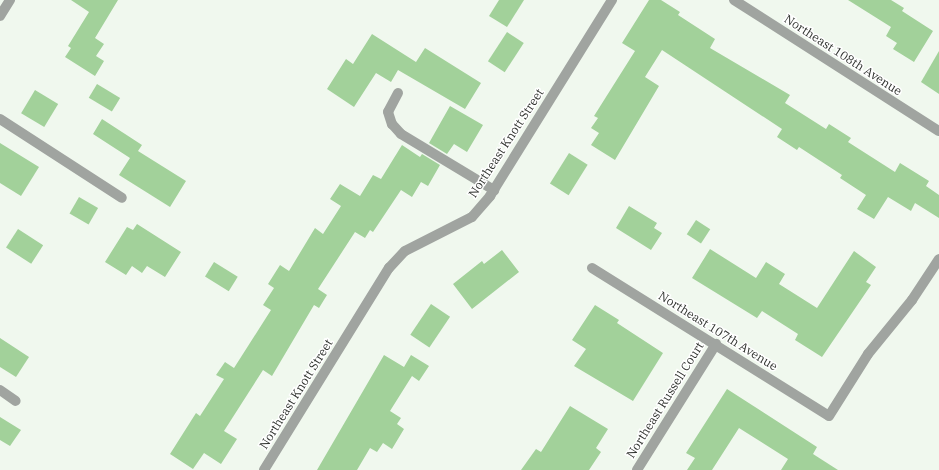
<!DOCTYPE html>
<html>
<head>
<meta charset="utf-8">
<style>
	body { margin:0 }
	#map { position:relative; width:939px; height:470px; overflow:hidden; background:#f0f8ee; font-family:"IBM Plex Serif",serif }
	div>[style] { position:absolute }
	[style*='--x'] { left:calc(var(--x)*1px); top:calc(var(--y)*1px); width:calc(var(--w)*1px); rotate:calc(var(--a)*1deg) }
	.building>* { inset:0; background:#a2d19a; transform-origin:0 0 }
	.service>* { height:10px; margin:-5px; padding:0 5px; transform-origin:5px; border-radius:5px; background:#a0a4a0 }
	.minor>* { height:10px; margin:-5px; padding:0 5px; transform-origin:5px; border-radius:5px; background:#a0a4a0 }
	span { translate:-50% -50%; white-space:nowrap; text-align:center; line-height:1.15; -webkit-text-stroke:3px #fff; paint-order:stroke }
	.street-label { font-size:12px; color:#30332f }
</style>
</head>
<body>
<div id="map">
	<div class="building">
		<i style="clip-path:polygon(71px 0,118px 0,95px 38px,104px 44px,96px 56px,104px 61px,95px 76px,65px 57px,71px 48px,68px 46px,89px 12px)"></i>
		<i style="clip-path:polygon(499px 0,524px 0,507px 27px,489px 16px)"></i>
		<i style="clip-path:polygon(649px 0,661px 0,680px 12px,678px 15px,715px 39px,710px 48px,790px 95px,785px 103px,826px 129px,829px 124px,851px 138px,848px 142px,895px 172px,900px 163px,929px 181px,926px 186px,939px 195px,939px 218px,915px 203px,911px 211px,888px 197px,874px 219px,857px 209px,866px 195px,840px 178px,842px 175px,799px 147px,797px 150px,777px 137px,782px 129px,662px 50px,645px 77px,659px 86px,615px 160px,591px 145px,599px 133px,591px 128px,598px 118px,594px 116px,635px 51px,622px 43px)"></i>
		<i style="clip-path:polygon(848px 0,891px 0,904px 8px,902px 11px,933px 31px,914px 62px,893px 49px,897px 43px,886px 36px,891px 27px)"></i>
		<i style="left:507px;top:32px;width:20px;height:35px;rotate:33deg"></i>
		<i style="clip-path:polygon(372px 34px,416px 62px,425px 48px,481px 83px,465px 109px,398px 70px,391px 82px,376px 73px,354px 107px,327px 89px,346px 59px,353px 64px)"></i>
		<i style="clip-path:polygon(939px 51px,939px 94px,921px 82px)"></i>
		<i style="left:97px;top:84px;width:27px;height:16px;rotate:31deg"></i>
		<i style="left:35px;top:90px;width:27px;height:27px;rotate:31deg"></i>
		<i style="clip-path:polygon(450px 106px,483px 125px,467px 152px,454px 144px,447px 154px,429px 143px)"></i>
		<i style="clip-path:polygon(102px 119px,142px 145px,138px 151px,186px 181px,170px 207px,119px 175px,130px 158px,93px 134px)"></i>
		<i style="clip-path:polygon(0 143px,39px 167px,21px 196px,0 183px)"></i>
		<i style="clip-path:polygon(402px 145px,420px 157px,422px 154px,440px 165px,428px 186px,421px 182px,412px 197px,401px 190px,373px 232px,370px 230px,365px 238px,355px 232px,318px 289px,327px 295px,319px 308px,314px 305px,272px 376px,263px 370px,224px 431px,237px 439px,221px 464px,204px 453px,193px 469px,170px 454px,196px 413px,200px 416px,224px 379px,216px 375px,225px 362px,234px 368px,271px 310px,263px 305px,274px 288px,268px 284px,280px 265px,289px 271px,315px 228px,323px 234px,341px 206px,330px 199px,340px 184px,360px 196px,373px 175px,381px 179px)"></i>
		<i style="left:569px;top:153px;width:22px;height:36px;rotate:32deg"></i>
		<i style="left:79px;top:197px;width:22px;height:19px;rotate:30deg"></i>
		<i style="clip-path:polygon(629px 206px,657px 223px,654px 228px,662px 233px,651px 250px,616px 228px)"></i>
		<i style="left:696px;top:220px;width:17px;height:17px;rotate:33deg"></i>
		<i style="clip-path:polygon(137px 224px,181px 252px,165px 277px,147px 266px,142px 273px,132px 266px,126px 275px,105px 262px,127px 227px,133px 230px)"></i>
		<i style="left:18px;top:229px;width:30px;height:22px;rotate:33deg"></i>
		<i style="clip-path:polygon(710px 249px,756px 278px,766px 262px,785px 274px,779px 284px,817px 308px,854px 251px,876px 267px,866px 282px,871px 285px,822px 357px,795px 340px,798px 334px,762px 311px,757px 318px,692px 278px)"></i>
		<i style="clip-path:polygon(502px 250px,519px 272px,472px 309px,453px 284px,482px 261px,484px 264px)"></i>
		<i style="left:214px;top:262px;width:28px;height:17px;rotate:32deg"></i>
		<i style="left:431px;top:304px;width:23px;height:37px;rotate:34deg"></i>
		<i style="clip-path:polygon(595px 305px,619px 320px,617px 323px,663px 353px,633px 401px,574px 366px,586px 349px,572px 340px)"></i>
		<i style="clip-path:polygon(0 338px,29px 357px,16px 377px,0 367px)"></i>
		<i style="clip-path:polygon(384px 355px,404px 367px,411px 355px,429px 366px,419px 381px,412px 376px,390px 411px,401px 418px,397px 424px,404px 429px,392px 449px,383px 443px,377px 452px,370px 448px,357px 470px,317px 470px)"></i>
		<i style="clip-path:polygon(727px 389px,817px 447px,813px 454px,838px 470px,781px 470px,788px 459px,739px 428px,712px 470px,687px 470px,695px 458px,686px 453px)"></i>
		<i style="clip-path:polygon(570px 406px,608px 429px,596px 448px,601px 452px,589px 470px,521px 470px,536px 449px,541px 452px)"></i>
		<i style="clip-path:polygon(0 417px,21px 430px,10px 446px,0 440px)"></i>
	</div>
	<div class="service">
		<i style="--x:398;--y:93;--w:21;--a:118"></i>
		<i style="--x:388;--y:112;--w:13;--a:72"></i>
		<i style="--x:392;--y:124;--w:13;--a:48"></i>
		<i style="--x:401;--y:134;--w:109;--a:31.1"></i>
		<i style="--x:0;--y:119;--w:145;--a:32.9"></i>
		<i style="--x:0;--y:390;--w:19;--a:35"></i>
	</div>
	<div class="minor">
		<i style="--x:734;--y:0;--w:243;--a:32.6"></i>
		<i style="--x:0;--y:16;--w:19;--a:-58"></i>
		<i style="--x:592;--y:268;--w:279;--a:32"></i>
		<i style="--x:829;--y:416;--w:73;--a:-57.8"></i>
		<i style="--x:868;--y:354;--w:70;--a:-50.8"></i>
		<i style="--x:912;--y:300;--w:49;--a:-56.6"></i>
		<i style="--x:264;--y:470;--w:238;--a:-58.3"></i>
		<i style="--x:389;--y:268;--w:23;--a:-47"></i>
		<i style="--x:405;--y:251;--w:75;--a:-26.9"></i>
		<i style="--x:472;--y:217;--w:28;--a:-49"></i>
		<i style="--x:490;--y:196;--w:231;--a:-58.1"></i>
		<i style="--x:637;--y:470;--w:149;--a:-57.9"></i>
	</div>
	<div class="street-label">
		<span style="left:843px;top:55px;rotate:33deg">Northeast 108th Avenue</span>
		<span style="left:506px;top:143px;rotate:-57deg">Northeast Knott Street</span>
		<span style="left:718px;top:331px;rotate:32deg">Northeast 107th Avenue</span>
		<span style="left:296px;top:394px;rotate:-58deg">Northeast Knott Street</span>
		<span style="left:665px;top:400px;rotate:-58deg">Northeast Russell Court</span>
	</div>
</div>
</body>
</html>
